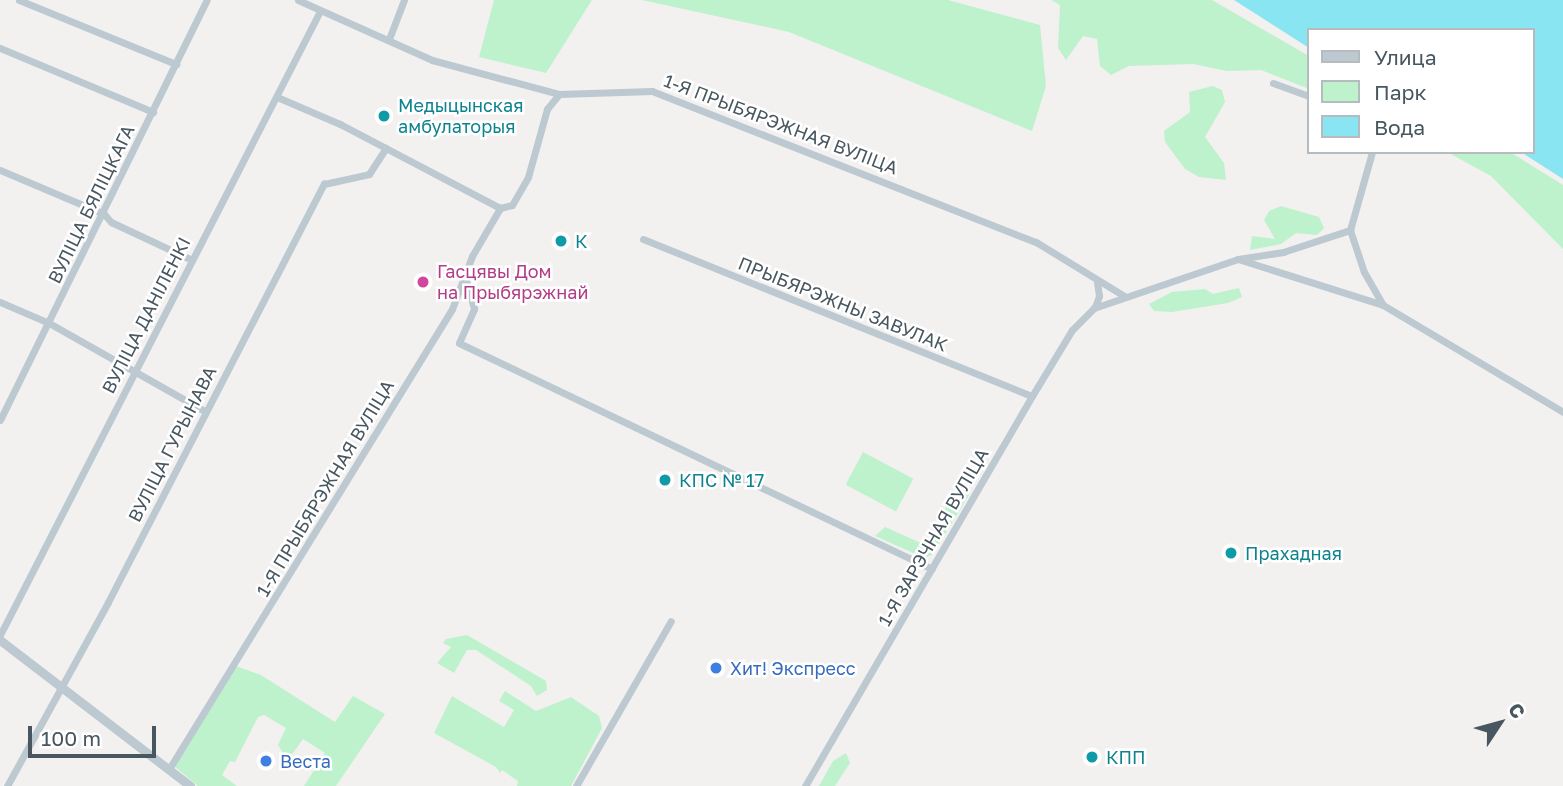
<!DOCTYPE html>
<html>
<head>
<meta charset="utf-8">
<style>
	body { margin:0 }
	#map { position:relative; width:1563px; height:786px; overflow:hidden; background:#f3f0f0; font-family:"Golos Text",sans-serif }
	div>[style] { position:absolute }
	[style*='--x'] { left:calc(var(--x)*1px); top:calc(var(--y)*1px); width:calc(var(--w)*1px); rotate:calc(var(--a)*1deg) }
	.green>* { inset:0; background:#bdf2cc; transform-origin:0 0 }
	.water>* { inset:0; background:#88e5f1 }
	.minor>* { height:7px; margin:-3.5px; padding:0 3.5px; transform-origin:3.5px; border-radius:3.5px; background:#bdc9d0 }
	.tertiary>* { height:9px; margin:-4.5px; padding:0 4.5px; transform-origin:4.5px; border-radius:4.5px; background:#bdc9d0 }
	.dots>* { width:19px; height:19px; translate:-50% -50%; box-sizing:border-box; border:4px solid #fff; border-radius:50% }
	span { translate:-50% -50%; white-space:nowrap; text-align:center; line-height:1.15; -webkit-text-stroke:5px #fff; paint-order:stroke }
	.culture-label { font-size:18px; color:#0d838f }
	.left { translate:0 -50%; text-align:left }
	.street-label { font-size:18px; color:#47565f }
	.hotel-label { font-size:18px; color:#b23c85 }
	.shop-label { font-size:18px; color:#366cbe }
	.legend { position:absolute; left:1307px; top:28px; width:228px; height:126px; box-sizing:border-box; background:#fff; border:2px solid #b5bbbf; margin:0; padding:9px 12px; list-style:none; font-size:21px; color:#47565f }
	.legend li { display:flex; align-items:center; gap:14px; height:35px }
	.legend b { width:35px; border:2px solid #b5bbbf }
	.north { position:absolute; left:1465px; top:688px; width:70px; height:70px; -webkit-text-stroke:5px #fff; paint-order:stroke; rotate:54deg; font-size:19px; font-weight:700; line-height:28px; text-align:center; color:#47565f }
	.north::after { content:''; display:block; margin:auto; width:24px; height:32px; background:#47565f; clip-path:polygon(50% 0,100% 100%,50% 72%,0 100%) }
	.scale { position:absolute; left:28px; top:726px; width:128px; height:32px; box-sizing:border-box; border:4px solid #47565f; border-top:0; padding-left:9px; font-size:21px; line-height:24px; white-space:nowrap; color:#47565f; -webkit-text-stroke:5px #fff; paint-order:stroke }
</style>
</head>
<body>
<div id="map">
	<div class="green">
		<i style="clip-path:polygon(494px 0,592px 0,546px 73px,479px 57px)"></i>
		<i style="clip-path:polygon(642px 0,948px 0,1040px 25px,1046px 86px,1032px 131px,789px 32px)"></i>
		<i style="clip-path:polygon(1051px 0,1212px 0,1309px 56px,1309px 89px,1261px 70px,1227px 71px,1193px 64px,1129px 66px,1111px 75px,1100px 66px,1097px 39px,1083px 36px,1066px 60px,1058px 48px,1060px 5px)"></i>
		<i style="clip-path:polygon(1213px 86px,1222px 90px,1225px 102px,1205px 137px,1224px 163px,1226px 180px,1199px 177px,1185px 169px,1165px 142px,1164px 131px,1190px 112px,1189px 92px)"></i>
		<i style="clip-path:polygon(1447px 152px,1510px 152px,1563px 185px,1563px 249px,1491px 176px)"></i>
		<i style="clip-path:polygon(1281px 206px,1319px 217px,1324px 228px,1317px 235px,1296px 233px,1281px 244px,1250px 250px,1252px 236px,1275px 239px,1264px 220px,1269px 211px)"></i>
		<i style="clip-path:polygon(1239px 288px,1242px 297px,1228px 303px,1172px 312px,1154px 311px,1149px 304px,1172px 292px,1205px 289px,1213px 294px)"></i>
		<i style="left:863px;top:452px;width:57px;height:37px;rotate:28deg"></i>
		<i style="clip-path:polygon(965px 489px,969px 495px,933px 554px,925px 558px,875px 536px,885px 527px,923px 544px,936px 534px,949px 498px)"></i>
		<i style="clip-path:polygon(467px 635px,546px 681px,547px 690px,537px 696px,531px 686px,476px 650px,467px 650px,454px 673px,437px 663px,451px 647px,443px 643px,446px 639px)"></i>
		<i style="clip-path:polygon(236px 666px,261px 675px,335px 722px,353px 696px,385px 714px,336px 786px,304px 786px,325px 753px,303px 739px,290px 757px,283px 753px,278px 745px,286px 728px,264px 715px,258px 717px,235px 762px,230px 761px,222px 775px,237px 786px,198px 786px,174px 766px)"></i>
		<i style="clip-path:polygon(505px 691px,536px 711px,571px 697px,599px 716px,602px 728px,571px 786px,517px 786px,518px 781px,502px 770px,500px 773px,496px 767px,434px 733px,452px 696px,504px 727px,514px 710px,499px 701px)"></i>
		<i style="clip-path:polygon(846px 753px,850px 763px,835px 786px,819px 786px,833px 761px)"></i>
	</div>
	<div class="water">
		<i style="clip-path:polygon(1234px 0,1563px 0,1563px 179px,1521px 152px,1533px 152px,1533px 30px,1309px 30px,1309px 48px)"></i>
	</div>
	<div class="minor">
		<i style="--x:19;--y:0;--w:170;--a:22.2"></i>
		<i style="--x:298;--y:0;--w:147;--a:24.1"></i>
		<i style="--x:432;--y:60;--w:131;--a:15"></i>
		<i style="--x:559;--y:94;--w:93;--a:-1.8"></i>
		<i style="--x:652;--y:91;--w:413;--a:21.5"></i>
		<i style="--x:1036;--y:242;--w:103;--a:31.5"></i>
		<i style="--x:389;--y:39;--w:42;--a:-69"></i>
		<i style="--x:0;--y:48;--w:166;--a:22.7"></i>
		<i style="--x:1273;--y:83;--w:38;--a:20"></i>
		<i style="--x:277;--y:97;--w:69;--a:23.2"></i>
		<i style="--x:340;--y:124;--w:181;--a:27.7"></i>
		<i style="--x:0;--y:170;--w:113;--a:22.9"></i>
		<i style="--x:104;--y:214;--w:11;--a:49"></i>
		<i style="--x:111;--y:222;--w:89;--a:25.1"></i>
		<i style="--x:1350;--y:230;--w:44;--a:71.6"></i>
		<i style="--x:1364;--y:272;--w:38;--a:60"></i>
		<i style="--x:643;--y:239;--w:419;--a:22"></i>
		<i style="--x:1238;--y:259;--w:46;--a:-8.8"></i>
		<i style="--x:1283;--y:252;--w:71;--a:-18.2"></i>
		<i style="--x:1350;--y:230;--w:81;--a:-74.2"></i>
		<i style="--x:465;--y:277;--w:33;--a:74"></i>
		<i style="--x:474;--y:309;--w:37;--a:114"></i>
		<i style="--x:459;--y:343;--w:524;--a:25.54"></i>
		<i style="--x:0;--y:302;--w:53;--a:23.2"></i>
		<i style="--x:49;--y:323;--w:180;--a:29.5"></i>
		<i style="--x:1095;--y:307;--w:12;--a:-70"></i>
		<i style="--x:1099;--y:296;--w:15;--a:-98"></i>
		<i style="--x:0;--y:420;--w:468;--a:-63.8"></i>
		<i style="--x:0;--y:635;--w:701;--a:-62.85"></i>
		<i style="--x:169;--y:769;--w:540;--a:-58.4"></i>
		<i style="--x:452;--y:309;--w:57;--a:-69.3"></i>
		<i style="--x:472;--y:256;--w:56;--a:-59.7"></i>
		<i style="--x:500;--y:208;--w:12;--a:-14"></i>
		<i style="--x:512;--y:205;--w:32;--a:-60"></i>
		<i style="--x:528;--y:177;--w:71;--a:-74.4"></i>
		<i style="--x:547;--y:109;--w:19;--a:-51"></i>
		<i style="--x:7;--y:786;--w:210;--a:-61.2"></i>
		<i style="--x:108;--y:602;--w:471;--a:-62.7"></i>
		<i style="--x:324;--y:184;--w:46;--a:-12.5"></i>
		<i style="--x:369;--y:174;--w:31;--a:-57"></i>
		<i style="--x:576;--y:786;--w:190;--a:-60.1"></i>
		<i style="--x:805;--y:786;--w:451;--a:-59.8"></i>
		<i style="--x:1032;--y:396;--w:77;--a:-58.8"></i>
		<i style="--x:1072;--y:330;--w:31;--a:-45"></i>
		<i style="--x:1094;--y:308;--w:152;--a:-18.8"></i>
		<i style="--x:1238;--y:259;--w:152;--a:17.6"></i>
		<i style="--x:1383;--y:305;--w:209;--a:30.7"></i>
	</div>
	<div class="tertiary">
		<i style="--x:0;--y:640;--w:240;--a:37.5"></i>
	</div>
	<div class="dots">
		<i style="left:384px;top:116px;background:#0f9aa8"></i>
		<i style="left:561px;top:241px;background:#0f9aa8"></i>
		<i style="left:423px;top:282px;background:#d1479c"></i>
		<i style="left:665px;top:480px;background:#0f9aa8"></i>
		<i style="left:1231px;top:553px;background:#0f9aa8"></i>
		<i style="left:716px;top:668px;background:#3f7fe0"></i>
		<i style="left:1092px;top:757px;background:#0f9aa8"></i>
		<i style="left:266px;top:761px;background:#3f7fe0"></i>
	</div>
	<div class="culture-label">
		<span class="left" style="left:398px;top:116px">Медыцынская<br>амбулаторыя</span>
		<span class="left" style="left:575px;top:241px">К</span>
		<span class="left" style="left:679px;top:480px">КПС № 17</span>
		<span class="left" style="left:1245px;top:553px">Прахадная</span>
		<span class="left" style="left:1106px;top:757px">КПП</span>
	</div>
	<div class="street-label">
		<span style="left:781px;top:124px;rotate:21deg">1-Я ПРЫБЯРЭЖНАЯ ВУЛІЦА</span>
		<span style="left:91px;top:204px;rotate:-64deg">ВУЛІЦА БЯЛІЦКАГА</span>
		<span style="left:843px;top:304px;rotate:22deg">ПРЫБЯРЭЖНЫ ЗАВУЛАК</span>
		<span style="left:146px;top:315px;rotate:-63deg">ВУЛІЦА ДАНІЛЕНКІ</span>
		<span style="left:172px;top:444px;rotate:-63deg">ВУЛІЦА ГУРЫНАВА</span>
		<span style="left:325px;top:488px;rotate:-59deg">1-Я ПРЫБЯРЭЖНАЯ ВУЛІЦА</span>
		<span style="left:933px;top:537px;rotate:-60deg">1-Я ЗАРЭЧНАЯ ВУЛІЦА</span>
	</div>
	<div class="hotel-label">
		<span class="left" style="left:437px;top:282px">Гасцявы Дом<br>на Прыбярэжнай</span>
	</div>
	<div class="shop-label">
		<span class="left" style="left:730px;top:668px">Хит! Экспресс</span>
		<span class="left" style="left:280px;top:761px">Веста</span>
	</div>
	<ul class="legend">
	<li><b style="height:9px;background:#bdc9d0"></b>Улица</li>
	<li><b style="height:19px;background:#bdf2cc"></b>Парк</li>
	<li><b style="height:19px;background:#88e5f1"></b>Вода</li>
	</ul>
	<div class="north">С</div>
	<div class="scale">100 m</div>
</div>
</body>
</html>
